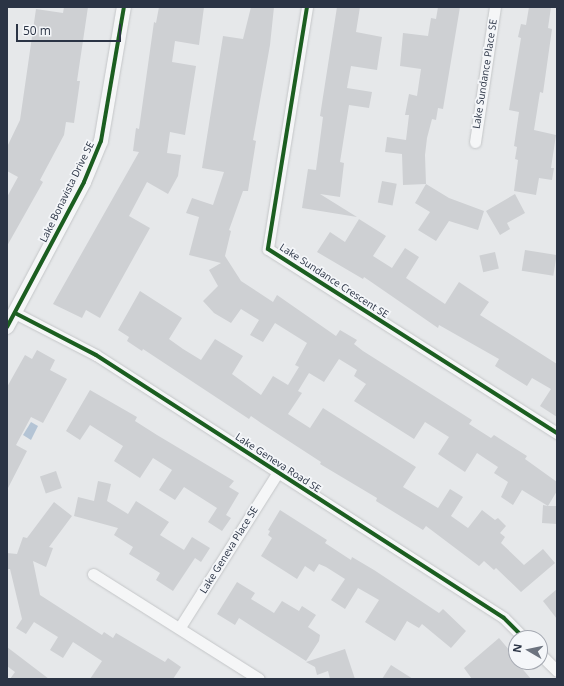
<!DOCTYPE html>
<html>
<head>
<meta charset="utf-8">
<style>
	body { margin:0 }
	#map { position:relative; width:564px; height:686px; overflow:hidden; background:#e6e8ea; font-family:"Open Sans",sans-serif }
	div>[style] { position:absolute }
	[style*='--x'] { left:calc(var(--x)*1px); top:calc(var(--y)*1px); width:calc(var(--w)*1px); rotate:calc(var(--a)*1deg) }
	.water>* { inset:0; background:#b4c4d5 }
	.building>* { inset:0; background:#ced0d3; transform-origin:0 0 }
	.roads { filter:drop-shadow(0 0 1px #c4c6c8) drop-shadow(0 0 1px #c4c6c8) }
	.minor>* { height:11px; margin:-5.5px; padding:0 5.5px; transform-origin:5.5px; border-radius:5.5px; background:#f5f6f7 }
	.tertiary>* { height:14px; margin:-7px; padding:0 7px; transform-origin:7px; border-radius:7px; background:#f5f6f7 }
	.cycleway>* { height:4px; margin:-2px; padding:0 2px; transform-origin:2px; border-radius:2px; background:#1b5e20 }
	span { translate:-50% -50%; white-space:nowrap; text-align:center; line-height:1.15; -webkit-text-stroke:3.5px #f4f6f9; paint-order:stroke }
	.street-label { font-size:10px; color:#2b3445 }
	.frame { position:absolute; inset:0; border:8px solid #2b3445; pointer-events:none }
	.north { position:absolute; left:508px; top:630px; width:40px; height:40px; box-sizing:border-box; background:#f4f6f9; border:1px solid #a4a8b1; border-radius:50%; rotate:279deg; font-size:11px; font-weight:700; line-height:16px; text-align:center; color:#2b3445 }
	.north::after { content:''; display:block; margin:auto; width:14px; height:18px; background:#6c737f; clip-path:polygon(50% 0,100% 100%,50% 72%,0 100%) }
	.scale { position:absolute; left:16px; top:24px; width:105px; height:18px; box-sizing:border-box; border:2px solid #2b3445; border-top:0; padding-left:5px; font-size:12px; line-height:14px; white-space:nowrap; color:#2b3445; -webkit-text-stroke:3px #f4f6f9; paint-order:stroke }
</style>
</head>
<body>
<div id="map">
	<div class="water">
		<i style="clip-path:polygon(31px 422px,38px 426px,31px 440px,23px 435px)"></i>
	</div>
	<div class="building">
		<i style="clip-path:polygon(64px 7px,88px 7px,77px 81px,80px 81px,74px 123px,66px 122px,64px 135px,40px 180px,43px 182px,7px 246px,7px 197px,18px 177px,7px 171px,7px 147px,20px 120px,36px 9px,63px 13px)"></i>
		<i style="clip-path:polygon(159px 7px,204px 7px,199px 45px,175px 41px,172px 62px,196px 66px,185px 135px,170px 132px,167px 153px,181px 155px,178px 176px,168px 194px,147px 182px,129px 216px,150px 228px,100px 318px,86px 310px,82px 318px,53px 304px,139px 152px,133px 151px,136px 128px,139px 129px,154px 22px,156px 23px)"></i>
		<i style="clip-path:polygon(251px 7px,274px 7px,270px 45px,253px 140px,256px 141px,248px 191px,243px 191px,229px 230px,231px 231px,225px 256px,241px 281px,273px 302px,277px 295px,336px 336px,340px 330px,357px 340px,354px 344px,363px 351px,472px 420px,469px 424px,491px 438px,494px 435px,527px 456px,525px 459px,557px 482px,557px 491px,548px 506px,557px 506px,557px 524px,542px 523px,543px 505px,548px 506px,522px 490px,513px 505px,501px 497px,508px 482px,494px 473px,498px 467px,477px 453px,465px 472px,438px 454px,449px 437px,425px 422px,414px 439px,354px 401px,366px 384px,354px 376px,357px 370px,339px 359px,324px 382px,309px 373px,298px 391px,302px 393px,288px 414px,310px 428px,323px 408px,416px 467px,403px 487px,438px 508px,450px 489px,463px 497px,451px 516px,468px 528px,482px 510px,495px 520px,498px 518px,506px 526px,500px 533px,505px 537px,501px 543px,524px 565px,543px 549px,555px 563px,521px 592px,496px 568px,494px 570px,484px 561px,479px 566px,426px 526px,423px 530px,376px 501px,377px 498px,320px 464px,321px 462px,261px 423px,251px 416px,249px 419px,143px 349px,142px 351px,127px 341px,129px 337px,118px 330px,140px 291px,182px 318px,169px 339px,183px 349px,201px 360px,215px 339px,243px 356px,232px 374px,261px 395px,273px 376px,288px 385px,299px 367px,295px 365px,307px 343px,275px 323px,263px 342px,250px 335px,259px 320px,241px 309px,231px 323px,214px 313px,203px 301px,218px 286px,209px 270px,221px 263px,189px 255px,199px 217px,186px 213px,192px 198px,213px 205px,224px 172px,202px 168px,223px 36px,243px 39px)"></i>
		<i style="clip-path:polygon(337px 7px,360px 7px,356px 32px,382px 37px,377px 70px,351px 66px,347px 88px,372px 92px,369px 108px,349px 105px,340px 162px,344px 163px,340px 197px,320px 194px,357px 217px,302px 208px,308px 169px,316px 170px,323px 117px,320px 116px)"></i>
		<i style="clip-path:polygon(438px 7px,460px 7px,443px 109px,438px 108px,436px 120px,432px 119px,427px 138px,425px 155px,426px 184px,403px 185px,402px 154px,385px 152px,387px 137px,406px 140px,409px 115px,405px 115px,409px 94px,417px 96px,421px 69px,400px 66px,403px 33px,428px 36px,431px 18px,436px 19px)"></i>
		<i style="clip-path:polygon(529px 7px,551px 7px,548px 28px,552px 29px,543px 93px,540px 92px,534px 130px,556px 135px,551px 168px,554px 168px,552px 180px,539px 178px,536px 195px,514px 191px,518px 160px,515px 159px,517px 147px,514px 146px,519px 112px,509px 110px,521px 38px,518px 37px,521px 24px,526px 25px)"></i>
		<i style="left:382px;top:181px;width:15px;height:22px;rotate:11deg"></i>
		<i style="clip-path:polygon(426px 184px,449px 198px,484px 211px,478px 230px,449px 221px,436px 241px,418px 230px,430px 212px,415px 203px)"></i>
		<i style="clip-path:polygon(515px 194px,525px 213px,507px 223px,510px 229px,500px 235px,486px 211px)"></i>
		<i style="clip-path:polygon(359px 219px,386px 236px,373px 256px,392px 268px,405px 248px,419px 257px,406px 278px,445px 304px,459px 282px,489px 302px,480px 315px,557px 364px,557px 417px,540px 406px,551px 389px,532px 378px,527px 386px,495px 366px,499px 359px,439px 325px,438px 328px,364px 277px,363px 279px,317px 252px,330px 232px,345px 242px)"></i>
		<i style="left:525px;top:250px;width:32px;height:21px;rotate:9deg"></i>
		<i style="left:495px;top:252px;width:17px;height:16px;rotate:77deg"></i>
		<i style="clip-path:polygon(37px 350px,55px 360px,50px 370px,67px 379px,43px 423px,31px 417px,16px 445px,27px 451px,7px 490px,7px 387px,25px 355px,32px 359px)"></i>
		<i style="clip-path:polygon(90px 390px,137px 417px,135px 421px,157px 435px,234px 481px,229px 487px,239px 493px,226px 515px,231px 518px,222px 531px,208px 522px,217px 508px,184px 487px,175px 500px,159px 490px,172px 470px,153px 458px,140px 478px,114px 461px,123px 446px,90px 425px,80px 440px,66px 431px)"></i>
		<i style="left:56px;top:471px;width:18px;height:17px;rotate:71deg"></i>
		<i style="clip-path:polygon(98px 481px,111px 484px,107px 501px,128px 514px,136px 501px,169px 522px,160px 535px,184px 550px,192px 537px,210px 548px,201px 562px,195px 558px,173px 591px,156px 580px,160px 573px,129px 554px,133px 547px,114px 535px,118px 528px,74px 516px,78px 497px,94px 501px)"></i>
		<i style="clip-path:polygon(54px 502px,72px 516px,49px 547px,53px 548px,46px 567px,33px 561px,40px 595px,102px 635px,104px 632px,113px 638px,116px 633px,165px 662px,168px 658px,181px 667px,173px 679px,90px 679px,102px 661px,73px 642px,63px 658px,50px 650px,58px 637px,34px 622px,26px 634px,16px 628px,22px 619px,10px 569px,7px 569px,7px 553px,17px 554px,23px 537px,27px 538px)"></i>
		<i style="clip-path:polygon(280px 510px,327px 540px,325px 543px,351px 560px,352px 557px,374px 570px,439px 613px,443px 609px,466px 631px,451px 648px,422px 624px,419px 628px,407px 621px,395px 641px,365px 622px,379px 600px,358px 588px,345px 609px,331px 600px,345px 579px,326px 567px,319px 564px,314px 572px,305px 566px,297px 579px,261px 556px,272px 538px,268px 535px,270px 531px,268px 530px)"></i>
		<i style="clip-path:polygon(237px 582px,255px 593px,251px 599px,274px 613px,282px 601px,299px 611px,302px 606px,316px 615px,308px 627px,320px 635px,319px 641px,306px 661px,239px 618px,235px 625px,217px 614px)"></i>
		<i style="clip-path:polygon(557px 589px,557px 619px,543px 601px)"></i>
		<i style="clip-path:polygon(499px 638px,510px 651px,508px 652px,531px 679px,472px 679px,464px 668px)"></i>
		<i style="clip-path:polygon(7px 647px,49px 679px,10px 679px,15px 672px,7px 666px)"></i>
		<i style="clip-path:polygon(345px 649px,355px 679px,330px 679px,328px 671px,317px 675px,315px 667px,306px 662px)"></i>
		<i style="clip-path:polygon(391px 665px,413px 679px,382px 679px)"></i>
	</div>
	<div class="roads">
		<div class="minor">
			<i style="--x:307;--y:7;--w:245;--a:99.2"></i>
			<i style="--x:268;--y:249;--w:343;--a:32.5"></i>
			<i style="--x:475;--y:142;--w:136;--a:-81.6"></i>
			<i style="--x:15;--y:313;--w:91;--a:27.4"></i>
			<i style="--x:96;--y:355;--w:485;--a:32.8"></i>
			<i style="--x:504;--y:618;--w:28;--a:45"></i>
			<i style="--x:93;--y:574;--w:196;--a:32.3"></i>
			<i style="--x:180;--y:627;--w:183;--a:-57.7"></i>
			<i style="--x:540;--y:654;--w:24;--a:45"></i>
		</div>
		<div class="tertiary">
			<i style="--x:7;--y:327;--w:164;--a:-62"></i>
			<i style="--x:84;--y:182;--w:44;--a:-67.5"></i>
			<i style="--x:101;--y:141;--w:136;--a:-80.3"></i>
		</div>
	</div>
	<div class="cycleway">
		<i style="--x:307;--y:7;--w:245;--a:99.2"></i>
		<i style="--x:268;--y:249;--w:343;--a:32.5"></i>
		<i style="--x:15;--y:313;--w:91;--a:27.4"></i>
		<i style="--x:96;--y:355;--w:485;--a:32.8"></i>
		<i style="--x:504;--y:618;--w:28;--a:45"></i>
		<i style="--x:7;--y:327;--w:164;--a:-62"></i>
		<i style="--x:84;--y:182;--w:44;--a:-67.5"></i>
		<i style="--x:101;--y:141;--w:136;--a:-80.3"></i>
	</div>
	<div class="street-label">
		<span style="left:485px;top:74px;rotate:-81deg">Lake Sundance Place SE</span>
		<span style="left:67px;top:192px;rotate:-64deg">Lake Bonavista Drive SE</span>
		<span style="left:334px;top:281px;rotate:33deg">Lake Sundance Crescent SE</span>
		<span style="left:278px;top:463px;rotate:33deg">Lake Geneva Road SE</span>
		<span style="left:229px;top:550px;rotate:-58deg">Lake Geneva Place SE</span>
	</div>
	<div class="frame"></div>
	<div class="north">N</div>
	<div class="scale">50 m</div>
</div>
</body>
</html>
